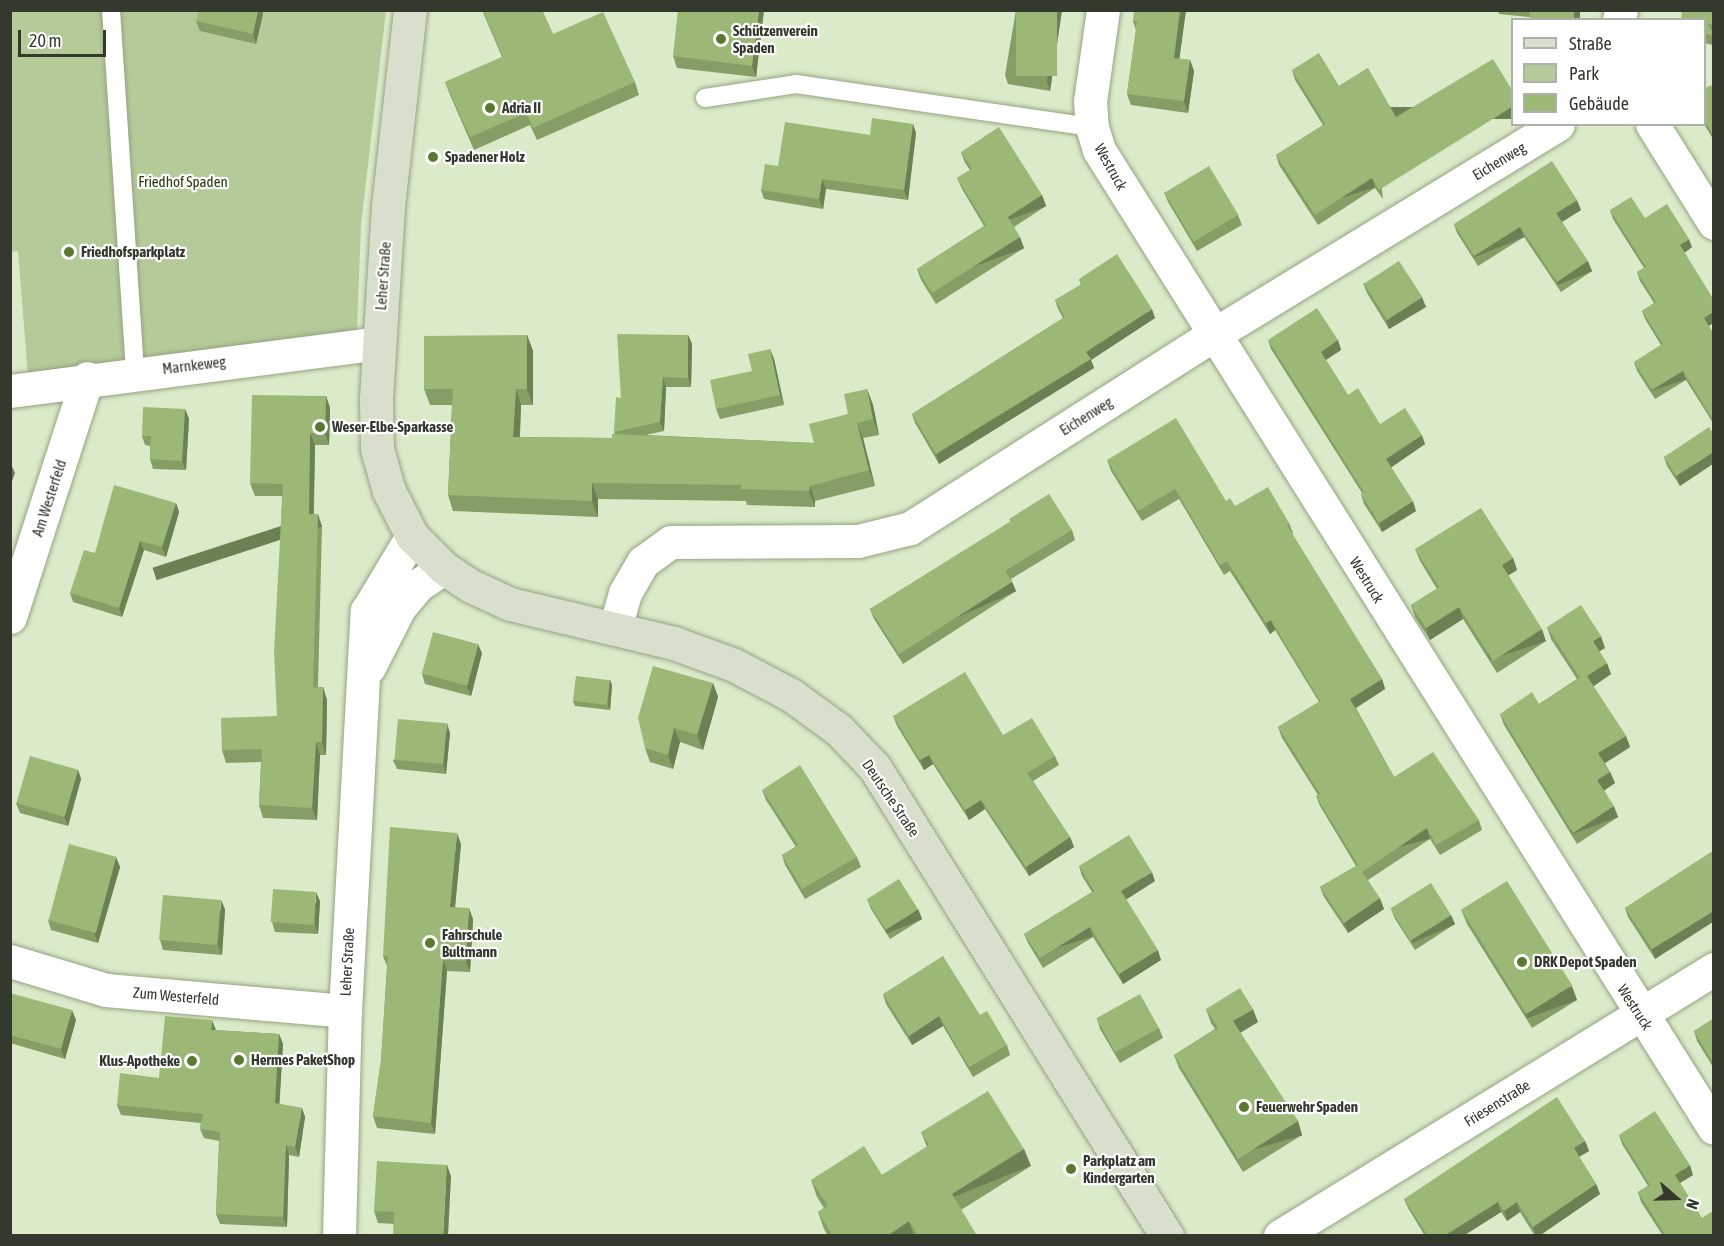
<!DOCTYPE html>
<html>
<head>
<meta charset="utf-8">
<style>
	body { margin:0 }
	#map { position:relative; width:1724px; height:1246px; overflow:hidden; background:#dbebc9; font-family:"Asap Condensed",sans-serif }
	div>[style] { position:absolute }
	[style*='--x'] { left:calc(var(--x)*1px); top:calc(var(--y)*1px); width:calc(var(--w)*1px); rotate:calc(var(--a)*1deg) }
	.green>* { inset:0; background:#b4cb99 }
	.roads { filter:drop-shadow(0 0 2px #94a382) drop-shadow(0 0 2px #94a382) }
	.lane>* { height:18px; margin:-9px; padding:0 9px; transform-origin:9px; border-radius:9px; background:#fff }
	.street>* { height:33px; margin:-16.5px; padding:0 16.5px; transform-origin:16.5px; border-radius:16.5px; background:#fff }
	.secondary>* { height:33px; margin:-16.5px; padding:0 16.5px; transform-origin:16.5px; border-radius:16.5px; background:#d8e0cd }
	.wall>* { inset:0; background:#859e66 }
	.shaded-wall>* { inset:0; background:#6c8153; transform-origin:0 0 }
	.building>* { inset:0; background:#9bb877; transform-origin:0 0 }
	.dots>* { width:16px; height:16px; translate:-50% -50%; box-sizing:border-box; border:3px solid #fff; border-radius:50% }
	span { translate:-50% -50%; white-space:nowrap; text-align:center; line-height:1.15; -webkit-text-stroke:4.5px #fff; paint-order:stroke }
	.poi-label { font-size:15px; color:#33392c; font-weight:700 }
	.left { translate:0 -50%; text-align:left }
	.right { translate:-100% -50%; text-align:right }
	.street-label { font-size:15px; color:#33392c }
	.park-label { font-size:15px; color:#293b0a }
	.frame { position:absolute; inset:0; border:12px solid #33392c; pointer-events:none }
	.legend { position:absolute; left:1511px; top:18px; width:195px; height:108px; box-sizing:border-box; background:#fff; border:2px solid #adb0ab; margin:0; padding:8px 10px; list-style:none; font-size:18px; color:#33392c }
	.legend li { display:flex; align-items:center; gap:12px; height:30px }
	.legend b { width:30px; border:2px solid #adb0ab }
	.north { position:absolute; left:1646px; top:1168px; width:60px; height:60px; -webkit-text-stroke:4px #fff; paint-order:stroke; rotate:110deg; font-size:16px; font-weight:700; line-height:24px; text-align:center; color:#33392c }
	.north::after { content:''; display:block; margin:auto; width:21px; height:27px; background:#33392c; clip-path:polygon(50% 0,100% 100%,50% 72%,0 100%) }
	.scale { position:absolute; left:18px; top:30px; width:88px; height:27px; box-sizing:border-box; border:3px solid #33392c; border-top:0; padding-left:8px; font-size:18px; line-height:21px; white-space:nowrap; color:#33392c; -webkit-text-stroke:4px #fff; paint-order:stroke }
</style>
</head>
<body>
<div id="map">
	<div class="green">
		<i style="clip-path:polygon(11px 11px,386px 11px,361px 225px,357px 331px,28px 376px,18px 251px,11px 252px)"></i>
	</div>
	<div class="roads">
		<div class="lane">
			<i style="--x:111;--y:10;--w:363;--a:86.2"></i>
			<i style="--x:705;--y:98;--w:92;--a:-8.7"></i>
			<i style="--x:796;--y:84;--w:299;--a:8.3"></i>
		</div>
		<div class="street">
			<i style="--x:1103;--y:10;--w:92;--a:98.1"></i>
			<i style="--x:1090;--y:101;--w:26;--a:86"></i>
			<i style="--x:1092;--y:127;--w:24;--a:73"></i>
			<i style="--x:1099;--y:150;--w:1155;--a:57.84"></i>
			<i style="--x:1619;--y:20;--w:10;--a:-79"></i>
			<i style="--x:1652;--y:124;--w:117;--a:57.9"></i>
			<i style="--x:10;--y:391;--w:371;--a:-7.4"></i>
			<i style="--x:10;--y:617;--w:251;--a:-72.1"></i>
			<i style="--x:615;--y:628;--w:36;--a:-74"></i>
			<i style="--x:625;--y:593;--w:36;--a:-60"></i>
			<i style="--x:643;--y:562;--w:34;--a:-36"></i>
			<i style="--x:671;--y:542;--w:187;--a:-0.3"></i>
			<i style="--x:858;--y:541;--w:54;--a:-14"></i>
			<i style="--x:910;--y:528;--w:359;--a:-32.5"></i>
			<i style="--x:1213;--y:335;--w:404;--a:-31.4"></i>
			<i style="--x:369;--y:667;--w:66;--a:-63"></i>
			<i style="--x:399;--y:608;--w:30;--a:-50"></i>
			<i style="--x:418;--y:585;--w:31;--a:-33"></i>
			<i style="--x:10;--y:961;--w:100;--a:16.8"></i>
			<i style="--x:106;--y:990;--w:240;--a:5"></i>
			<i style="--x:339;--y:1236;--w:225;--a:-88.5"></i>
			<i style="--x:345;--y:1011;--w:401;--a:-86.9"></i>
			<i style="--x:367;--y:611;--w:87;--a:-59"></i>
			<i style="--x:1280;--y:1236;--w:510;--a:-31.6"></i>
		</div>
		<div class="secondary">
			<i style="--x:410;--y:10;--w:198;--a:96.4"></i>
			<i style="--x:388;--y:207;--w:192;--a:93.6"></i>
			<i style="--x:376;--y:399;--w:50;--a:88.9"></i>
			<i style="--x:377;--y:449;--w:44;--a:74.1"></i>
			<i style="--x:389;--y:491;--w:51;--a:62.9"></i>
			<i style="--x:412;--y:536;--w:45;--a:45"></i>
			<i style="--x:444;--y:568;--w:32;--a:34"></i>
			<i style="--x:471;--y:586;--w:43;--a:24.8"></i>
			<i style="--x:510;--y:604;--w:169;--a:13.4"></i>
			<i style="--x:674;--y:643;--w:64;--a:20.1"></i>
			<i style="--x:734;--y:665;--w:64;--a:27.8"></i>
			<i style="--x:791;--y:695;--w:59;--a:36.1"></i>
			<i style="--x:839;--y:730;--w:52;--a:46.5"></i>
			<i style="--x:875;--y:768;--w:552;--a:58.04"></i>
		</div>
	</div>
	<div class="wall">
		<i style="clip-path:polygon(482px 10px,542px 10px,553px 34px,635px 82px,639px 95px,537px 140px,530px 125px,474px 150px,450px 95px,445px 82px,502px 57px)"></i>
		<i style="clip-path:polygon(764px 10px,756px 77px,677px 68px,673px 56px)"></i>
		<i style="clip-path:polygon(1016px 10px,1062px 10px,1050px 91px,1008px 84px,1005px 75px)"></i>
		<i style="clip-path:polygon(1186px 10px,1179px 59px,1190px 60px,1194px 71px,1188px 113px,1131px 105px,1127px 94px,1136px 30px,1133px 21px)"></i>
		<i style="clip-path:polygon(1498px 10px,1580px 10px,1529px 17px,1499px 14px)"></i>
		<i style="clip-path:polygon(1713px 10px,1713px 45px,1704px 43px,1704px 20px)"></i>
		<i style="clip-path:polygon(263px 14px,256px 44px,200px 31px,196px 21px)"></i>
		<i style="clip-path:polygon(1368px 68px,1383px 199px,1375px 188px,1318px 225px,1279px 165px,1276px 155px,1323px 125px,1295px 80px,1292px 70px,1339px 86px)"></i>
		<i style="clip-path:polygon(1704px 89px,1713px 90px,1713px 139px,1704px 124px)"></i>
		<i style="clip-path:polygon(913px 124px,916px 133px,908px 200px,826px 189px,823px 209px,764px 199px,761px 190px,778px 166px,870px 135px)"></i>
		<i style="clip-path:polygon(961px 152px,1042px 195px,1046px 206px,1014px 227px,1024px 248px,936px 304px,921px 280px,917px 269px,984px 226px,962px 189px,957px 178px,970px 170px,965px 163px)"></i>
		<i style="clip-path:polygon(1164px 192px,1238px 215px,1242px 225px,1197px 251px,1168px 202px)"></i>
		<i style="clip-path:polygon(1581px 210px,1562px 222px,1592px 271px,1561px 292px,1524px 237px,1478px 266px,1457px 233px,1454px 224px)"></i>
		<i style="clip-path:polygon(1610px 210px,1645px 218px,1692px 247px,1684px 252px,1713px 299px,1713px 323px,1709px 326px,1713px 333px,1713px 423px,1686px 380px,1655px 399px,1637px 371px,1634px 362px,1661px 345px,1645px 319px,1642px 311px,1654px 303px,1640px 281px,1637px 272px,1644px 268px,1613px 219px)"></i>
		<i style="clip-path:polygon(1079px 279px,1155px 318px,1091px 360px,1094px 368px,939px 464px,915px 423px,912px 414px,1063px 318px,1058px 309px,1055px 300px,1081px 285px)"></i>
		<i style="clip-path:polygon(1363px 283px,1426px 307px,1389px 329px,1367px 293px)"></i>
		<i style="clip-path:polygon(527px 335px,533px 351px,533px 405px,521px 405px,520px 437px,612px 438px,615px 434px,614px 432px,621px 398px,688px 335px,692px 344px,691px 387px,666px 387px,664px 431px,646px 435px,814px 443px,848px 414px,867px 389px,873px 405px,879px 435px,863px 438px,875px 486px,815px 501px,815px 507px,747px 505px,746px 501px,598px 499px,598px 517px,453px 511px,448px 495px,452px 405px,430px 405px,424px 389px)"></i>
		<i style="clip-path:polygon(1268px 340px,1338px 340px,1341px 350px,1326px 360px,1348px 395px,1380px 424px,1425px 444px,1391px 467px,1416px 511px,1382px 532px,1364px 504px,1361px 494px,1362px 493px,1271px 349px)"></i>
		<i style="clip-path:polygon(770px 349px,774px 359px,784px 405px,720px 419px,716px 409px,752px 371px)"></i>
		<i style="clip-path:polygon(326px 396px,330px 408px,329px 445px,315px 445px,314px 514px,322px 526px,318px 687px,323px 687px,327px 700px,326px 755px,320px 755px,317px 820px,263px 818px,259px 805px,261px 762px,226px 763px,222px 750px,277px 716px,282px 496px,255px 496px,250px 483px)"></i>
		<i style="clip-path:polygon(185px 409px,189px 419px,186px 470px,153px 469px,150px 459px,150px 446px,145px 445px,142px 436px)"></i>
		<i style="clip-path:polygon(1713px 433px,1680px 486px,1667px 466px,1664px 457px)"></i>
		<i style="clip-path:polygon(1107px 460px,1226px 501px,1235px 506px,1289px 523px,1293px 533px,1292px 534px,1382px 679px,1385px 689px,1356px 708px,1394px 777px,1479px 820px,1482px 830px,1440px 855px,1430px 839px,1368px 880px,1384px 909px,1348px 933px,1324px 897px,1320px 887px,1356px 866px,1320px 806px,1316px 796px,1318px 795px,1282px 738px,1278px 727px,1319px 702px,1275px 630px,1270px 634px,1230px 571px,1224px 575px,1179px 499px,1142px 521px,1111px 471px)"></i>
		<i style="clip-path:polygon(176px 503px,179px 512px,166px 557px,144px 550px,122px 617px,73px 602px,70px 593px,95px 553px)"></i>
		<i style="clip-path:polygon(1009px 519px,1072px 530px,1075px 540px,1011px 579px,1016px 591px,903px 664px,874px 619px,870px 609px,1011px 522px)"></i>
		<i style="clip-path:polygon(1415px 549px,1513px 558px,1517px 570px,1508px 575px,1546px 641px,1497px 673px,1463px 619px,1430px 640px,1415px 617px,1411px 605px,1437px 589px,1420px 561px)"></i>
		<i style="clip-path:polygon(1547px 627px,1605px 648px,1599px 651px,1611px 674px,1593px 686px,1626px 736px,1630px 747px,1605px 763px,1610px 772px,1615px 783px,1604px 790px,1618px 817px,1577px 844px,1504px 725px,1500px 714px,1539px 704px,1577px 679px,1551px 639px)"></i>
		<i style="clip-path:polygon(482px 653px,471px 696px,425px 684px,422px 674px)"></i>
		<i style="clip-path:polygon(610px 680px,612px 685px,610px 710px,575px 706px,573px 701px)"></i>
		<i style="clip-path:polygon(713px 683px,718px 697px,703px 750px,680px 742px,673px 769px,650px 762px,645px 748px)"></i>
		<i style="clip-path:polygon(893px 716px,1003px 735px,1055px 756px,1059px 765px,1033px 781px,1070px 837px,1074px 847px,1029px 876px,985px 809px,969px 820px,933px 764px,924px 770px,897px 726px)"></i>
		<i style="clip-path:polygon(450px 733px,446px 774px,397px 769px,393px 760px)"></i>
		<i style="clip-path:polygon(78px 770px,81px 779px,68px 826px,20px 813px,16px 803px)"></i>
		<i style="clip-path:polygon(762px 790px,857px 857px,861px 867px,805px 899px,785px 865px,782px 855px,796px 847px,766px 800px)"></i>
		<i style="clip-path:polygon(461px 844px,455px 907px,473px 919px,470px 972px,447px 971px,435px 1134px,377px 1128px,373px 1116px,381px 1060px,387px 966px,383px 956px)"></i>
		<i style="clip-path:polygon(1713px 851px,1655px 959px,1628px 917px,1625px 908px)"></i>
		<i style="clip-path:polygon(116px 857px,120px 867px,98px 943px,51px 930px,48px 920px)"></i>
		<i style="clip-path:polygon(1079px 866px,1155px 881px,1126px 899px,1161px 960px,1123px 984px,1093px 937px,1043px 968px,1028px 943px,1024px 934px,1092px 892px,1082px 876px)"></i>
		<i style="clip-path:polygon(867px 899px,918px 909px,922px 919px,890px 939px,871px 909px)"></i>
		<i style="clip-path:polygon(320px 901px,318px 934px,275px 932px,272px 922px)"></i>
		<i style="clip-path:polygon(225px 909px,222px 955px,163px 950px,160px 940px)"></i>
		<i style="clip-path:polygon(1391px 909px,1451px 915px,1455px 924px,1415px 950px,1395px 919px)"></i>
		<i style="clip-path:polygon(1461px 909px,1577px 1000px,1532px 1028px,1467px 924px)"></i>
		<i style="clip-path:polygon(10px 993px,76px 1020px,65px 1059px,10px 1043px)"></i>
		<i style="clip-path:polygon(883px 994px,980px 1015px,1007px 1045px,1010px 1055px,973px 1077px,943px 1026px,912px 1045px,886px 1004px)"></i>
		<i style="clip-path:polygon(1206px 1009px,1258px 1022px,1240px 1033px,1298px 1121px,1302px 1135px,1243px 1172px,1179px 1068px,1174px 1055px,1215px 1029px,1211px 1023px)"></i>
		<i style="clip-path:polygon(1097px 1019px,1159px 1028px,1163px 1038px,1120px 1063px,1100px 1029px)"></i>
		<i style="clip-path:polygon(1713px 1019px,1713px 1067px,1697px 1041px,1694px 1031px)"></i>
		<i style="clip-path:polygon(216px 1030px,279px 1034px,283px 1044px,279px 1104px,302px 1108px,305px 1117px,299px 1157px,289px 1155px,287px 1227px,220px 1224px,216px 1214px,219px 1141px,204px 1138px,200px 1129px,201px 1123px,121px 1115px,117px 1105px,159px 1078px)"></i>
		<i style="clip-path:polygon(921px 1132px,1024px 1149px,1031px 1166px,961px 1210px,977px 1236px,828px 1236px,824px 1229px,818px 1212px,824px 1208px,817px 1197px,811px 1180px,882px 1175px,927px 1147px)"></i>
		<i style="clip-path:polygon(1619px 1135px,1693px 1175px,1680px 1183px,1713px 1236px,1663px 1236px,1641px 1202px,1638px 1192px,1648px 1186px,1622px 1144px)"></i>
		<i style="clip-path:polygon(1585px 1141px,1589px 1151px,1579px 1157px,1596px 1184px,1600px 1194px,1539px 1236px,1535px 1236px,1520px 1212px,1507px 1221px,1501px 1212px,1463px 1236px,1425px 1236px,1408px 1208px,1404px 1199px)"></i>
		<i style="clip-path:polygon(447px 1165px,451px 1177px,394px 1224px,378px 1223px,374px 1211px)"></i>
	</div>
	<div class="shaded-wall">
		<i style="clip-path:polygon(258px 10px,262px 10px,263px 14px,256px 44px,253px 34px)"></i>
		<i style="clip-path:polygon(759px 10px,764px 10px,756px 77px,752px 66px)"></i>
		<i style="clip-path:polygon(1057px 10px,1062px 10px,1050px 91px,1047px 82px)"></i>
		<i style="clip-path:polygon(1180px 10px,1186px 10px,1178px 69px,1174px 58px)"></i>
		<i style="left:1574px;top:10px;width:6px;height:10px"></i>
		<i style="clip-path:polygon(1190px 60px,1194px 71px,1188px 113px,1184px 101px)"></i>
		<i style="left:1512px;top:107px;width:12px;height:157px;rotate:90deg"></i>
		<i style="clip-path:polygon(913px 124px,916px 133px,908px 200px,904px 190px)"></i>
		<i style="left:1372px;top:178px;width:10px;height:68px;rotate:73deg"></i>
		<i style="clip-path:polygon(822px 179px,826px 189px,823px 209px,819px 199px)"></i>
		<i style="left:1042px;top:195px;width:12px;height:40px;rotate:70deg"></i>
		<i style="clip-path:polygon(1577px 200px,1581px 210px,1560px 223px,1556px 213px)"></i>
		<i style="left:1520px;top:227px;width:11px;height:54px;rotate:68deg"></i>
		<i style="left:1020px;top:237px;width:12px;height:104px;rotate:70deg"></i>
		<i style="clip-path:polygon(1689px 239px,1692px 247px,1683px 254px,1680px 245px)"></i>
		<i style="left:1588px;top:261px;width:11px;height:37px;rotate:68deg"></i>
		<i style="clip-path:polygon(1422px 297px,1426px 307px,1389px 329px,1386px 320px)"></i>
		<i style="clip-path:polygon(1152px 309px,1155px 318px,1091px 360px,1094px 368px,939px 464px,936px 454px,1086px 352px)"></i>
		<i style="clip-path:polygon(1713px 312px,1713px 323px,1707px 327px,1704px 318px)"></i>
		<i style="clip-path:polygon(527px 335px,533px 351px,533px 405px,527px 389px)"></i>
		<i style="clip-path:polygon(688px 335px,692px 344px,691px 387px,688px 378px)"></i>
		<i style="clip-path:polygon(1338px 340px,1341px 350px,1324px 361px,1321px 352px)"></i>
		<i style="clip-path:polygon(770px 349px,774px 359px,784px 405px,780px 395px)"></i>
		<i style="left:1683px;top:371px;width:9px;height:36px;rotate:72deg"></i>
		<i style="clip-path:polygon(663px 377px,666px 387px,664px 431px,660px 422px)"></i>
		<i style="clip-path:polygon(516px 389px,521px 405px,519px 452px,513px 437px)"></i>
		<i style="clip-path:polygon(867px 389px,873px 405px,879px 435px,873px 419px)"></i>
		<i style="clip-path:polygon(326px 396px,330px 408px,329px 445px,325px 433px)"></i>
		<i style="clip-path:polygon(185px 409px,189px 419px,186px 470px,182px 461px)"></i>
		<i style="clip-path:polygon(857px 423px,863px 438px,875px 486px,869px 470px)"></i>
		<i style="clip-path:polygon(310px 433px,315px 445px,313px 526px,309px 514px)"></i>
		<i style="clip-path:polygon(1422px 435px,1425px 444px,1389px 469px,1386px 459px)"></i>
		<i style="clip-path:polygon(1713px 452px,1713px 464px,1680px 486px,1676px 476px)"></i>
		<i style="clip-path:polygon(10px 462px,15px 473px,10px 487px)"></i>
		<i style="clip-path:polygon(592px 483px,598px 499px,598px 517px,592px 501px)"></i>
		<i style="clip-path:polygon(810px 486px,815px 501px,815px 507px,809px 491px)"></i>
		<i style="clip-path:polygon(1413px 501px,1416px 511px,1382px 532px,1379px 523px)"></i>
		<i style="clip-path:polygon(176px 503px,179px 512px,166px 557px,162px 547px)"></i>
		<i style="left:318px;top:514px;width:13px;height:174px;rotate:72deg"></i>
		<i style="clip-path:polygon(140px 541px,144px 550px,122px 617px,119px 608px)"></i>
		<i style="clip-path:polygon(1513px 558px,1517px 570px,1506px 577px,1502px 565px)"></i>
		<i style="left:1012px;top:582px;width:10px;height:134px;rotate:66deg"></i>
		<i style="clip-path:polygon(1459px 607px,1463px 619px,1430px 640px,1426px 628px)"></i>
		<i style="clip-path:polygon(1271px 620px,1275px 630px,1270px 634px,1266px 623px)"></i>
		<i style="left:1542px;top:629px;width:13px;height:59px;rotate:72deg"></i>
		<i style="clip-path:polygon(1601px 636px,1605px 648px,1597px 653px,1593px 641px)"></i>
		<i style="clip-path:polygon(478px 644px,482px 653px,471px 696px,467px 686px)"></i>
		<i style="clip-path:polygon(1607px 663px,1611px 674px,1591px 688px,1587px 676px)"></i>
		<i style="clip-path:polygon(1382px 679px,1385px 689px,1354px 709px,1350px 699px)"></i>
		<i style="clip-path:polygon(610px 680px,612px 685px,610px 710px,608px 705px)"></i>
		<i style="clip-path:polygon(713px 683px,718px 697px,703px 750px,697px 735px)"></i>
		<i style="clip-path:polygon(323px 687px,327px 700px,326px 755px,322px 742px)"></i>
		<i style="clip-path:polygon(447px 723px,450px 733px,446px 774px,443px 764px)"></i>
		<i style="clip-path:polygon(674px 728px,680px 742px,673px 769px,668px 755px)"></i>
		<i style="clip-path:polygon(1626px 736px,1630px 747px,1602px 765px,1598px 753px)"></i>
		<i style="clip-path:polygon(316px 742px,320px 755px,317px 820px,312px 808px)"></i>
		<i style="clip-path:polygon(929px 755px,933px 764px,924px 770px,920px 760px)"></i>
		<i style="clip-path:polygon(78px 770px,81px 779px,68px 826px,64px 817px)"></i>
		<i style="clip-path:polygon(1610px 772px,1615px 783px,1602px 792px,1597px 780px)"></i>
		<i style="clip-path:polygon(981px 800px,985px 809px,969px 820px,965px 810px)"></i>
		<i style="left:1614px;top:806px;width:12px;height:49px;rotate:70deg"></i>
		<i style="left:1427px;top:828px;width:11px;height:78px;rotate:75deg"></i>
		<i style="clip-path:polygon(457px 833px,461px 844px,454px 918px,450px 907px)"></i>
		<i style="clip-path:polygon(1070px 837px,1074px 847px,1029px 876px,1026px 867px)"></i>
		<i style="clip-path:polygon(116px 857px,120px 867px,98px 943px,94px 933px)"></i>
		<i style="clip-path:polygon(1152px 872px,1155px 881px,1124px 901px,1121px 891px)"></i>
		<i style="clip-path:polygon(316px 892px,320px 901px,318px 934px,315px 924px)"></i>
		<i style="clip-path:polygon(1380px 898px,1384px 909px,1348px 933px,1344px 923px)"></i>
		<i style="clip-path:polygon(221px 900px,225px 909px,222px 955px,218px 945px)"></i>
		<i style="clip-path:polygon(469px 908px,473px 919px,470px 972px,466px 961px)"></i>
		<i style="left:918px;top:909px;width:11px;height:38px;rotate:68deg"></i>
		<i style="clip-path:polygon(1713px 911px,1713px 922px,1655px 959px,1652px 949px)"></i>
		<i style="left:1451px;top:915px;width:10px;height:46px;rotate:66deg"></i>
		<i style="left:1090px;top:927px;width:10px;height:59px;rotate:73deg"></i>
		<i style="clip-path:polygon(1158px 950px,1161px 960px,1123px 984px,1119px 974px)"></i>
		<i style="clip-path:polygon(443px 959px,447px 971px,435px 1134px,431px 1123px)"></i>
		<i style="left:1572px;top:986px;width:15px;height:53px;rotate:70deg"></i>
		<i style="clip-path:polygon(1253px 1009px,1258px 1022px,1238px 1034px,1233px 1021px)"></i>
		<i style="clip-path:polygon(72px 1010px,76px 1020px,65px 1059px,61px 1049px)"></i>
		<i style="clip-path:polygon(939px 1016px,943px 1026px,912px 1045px,909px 1036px)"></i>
		<i style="clip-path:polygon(212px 1020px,216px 1030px,211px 1030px)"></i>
		<i style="clip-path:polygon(279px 1034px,283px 1044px,279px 1113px,275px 1103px)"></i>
		<i style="clip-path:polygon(302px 1108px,305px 1117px,299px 1157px,295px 1147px)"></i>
		<i style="left:1298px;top:1121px;width:15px;height:71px;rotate:74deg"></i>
		<i style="clip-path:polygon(1585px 1141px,1589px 1151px,1577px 1158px,1574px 1148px)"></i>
		<i style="clip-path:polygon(286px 1145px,289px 1155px,287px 1227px,283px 1217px)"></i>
		<i style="left:1024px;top:1149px;width:18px;height:85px;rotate:68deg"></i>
		<i style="clip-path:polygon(447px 1165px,451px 1177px,448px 1236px,443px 1236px)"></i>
		<i style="clip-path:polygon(1690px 1165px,1693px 1175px,1678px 1184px,1675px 1175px)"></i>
		<i style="clip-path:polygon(1596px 1184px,1600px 1194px,1539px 1236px,1536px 1236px,1533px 1227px)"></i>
		<i style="clip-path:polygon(1498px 1202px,1501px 1212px,1463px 1236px,1444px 1236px)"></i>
		<i style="clip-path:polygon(1517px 1202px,1520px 1212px,1507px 1221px,1504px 1211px)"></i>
		<i style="clip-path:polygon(909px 1221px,914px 1236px,887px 1236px)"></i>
	</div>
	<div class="building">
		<i style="clip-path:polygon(199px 10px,258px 10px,253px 34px,196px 21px)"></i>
		<i style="clip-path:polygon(483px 10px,542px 10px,553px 34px,603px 12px,635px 82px,533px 128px,526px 113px,470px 137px,445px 82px,503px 57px)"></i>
		<i style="clip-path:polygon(678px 10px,759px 10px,752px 66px,673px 56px)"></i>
		<i style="left:1016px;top:10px;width:41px;height:66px"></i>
		<i style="clip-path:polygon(1134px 10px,1180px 10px,1174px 58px,1190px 60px,1184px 101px,1127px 94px,1137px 21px,1133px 21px)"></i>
		<i style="left:1530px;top:10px;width:44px;height:10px"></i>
		<i style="clip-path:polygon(1682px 10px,1713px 10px,1713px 25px,1708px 24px,1713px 33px,1713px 35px,1704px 34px,1704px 20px,1681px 20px)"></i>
		<i style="clip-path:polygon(1319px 53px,1339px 86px,1368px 68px,1396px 117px,1493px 59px,1512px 90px,1512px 107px,1379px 190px,1372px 178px,1315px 215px,1276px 155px,1325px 124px,1292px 70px)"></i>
		<i style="clip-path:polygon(1711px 85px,1713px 90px,1713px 135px,1704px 120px,1704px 89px)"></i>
		<i style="clip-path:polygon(872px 118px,913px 124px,904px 190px,822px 179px,819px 199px,761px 190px,765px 164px,778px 166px,785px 122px,870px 135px)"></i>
		<i style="clip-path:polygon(999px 127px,1042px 195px,1008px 217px,1020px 237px,932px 293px,917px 269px,986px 225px,957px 178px,972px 169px,961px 152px)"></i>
		<i style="clip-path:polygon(1552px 161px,1577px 200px,1556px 213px,1588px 261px,1557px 282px,1520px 227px,1474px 256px,1454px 224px)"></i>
		<i style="left:1209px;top:166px;width:57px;height:52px;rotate:59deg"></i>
		<i style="clip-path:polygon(1631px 197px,1645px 218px,1667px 204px,1689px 239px,1680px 245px,1713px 299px,1713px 312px,1704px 318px,1713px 333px,1713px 420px,1683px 371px,1652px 390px,1634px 362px,1663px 344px,1642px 311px,1656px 302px,1637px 272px,1646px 267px,1610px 210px)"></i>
		<i style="clip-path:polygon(1117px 254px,1152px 309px,1086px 352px,1091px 359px,936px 454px,912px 414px,1065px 317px,1055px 300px,1082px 284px,1079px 279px)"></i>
		<i style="left:1399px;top:261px;width:43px;height:42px;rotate:57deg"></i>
		<i style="clip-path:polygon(1317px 308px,1338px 340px,1321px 352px,1348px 395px,1358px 388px,1380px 424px,1405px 408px,1422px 435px,1386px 459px,1413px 501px,1379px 523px,1361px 494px,1364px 492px,1268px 340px)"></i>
		<i style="clip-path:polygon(617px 334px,688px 335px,688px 378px,663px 377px,660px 422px,614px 432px,616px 397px,621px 398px)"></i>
		<i style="clip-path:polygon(527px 335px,527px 389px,516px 389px,513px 437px,612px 438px,612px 434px,814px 443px,809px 424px,848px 414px,844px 394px,867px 389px,873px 419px,857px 423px,869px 470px,810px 486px,809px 491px,741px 489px,742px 485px,592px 483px,592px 501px,448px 495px,453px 389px,424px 389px,424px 336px)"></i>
		<i style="clip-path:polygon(770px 349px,780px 395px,716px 409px,710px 380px,752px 371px,748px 354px)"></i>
		<i style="clip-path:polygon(252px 395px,326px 396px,325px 433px,310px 433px,309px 514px,318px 514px,313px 688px,323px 687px,322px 742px,316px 742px,312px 808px,259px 805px,262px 749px,222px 750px,221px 718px,277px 716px,274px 652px,283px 484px,250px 483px)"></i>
		<i style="clip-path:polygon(143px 407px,185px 409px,182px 461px,150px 459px,151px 436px,142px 436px)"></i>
		<i style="clip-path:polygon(1176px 418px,1226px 501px,1230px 498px,1235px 506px,1268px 487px,1289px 523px,1287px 525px,1382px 679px,1350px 699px,1394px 777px,1433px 752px,1479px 820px,1436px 845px,1427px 828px,1362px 872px,1380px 898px,1344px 923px,1320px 887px,1358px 865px,1316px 796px,1320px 794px,1278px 727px,1320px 701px,1271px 620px,1266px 623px,1227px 561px,1220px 565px,1175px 489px,1138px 511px,1107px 460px)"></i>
		<i style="clip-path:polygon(1709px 427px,1713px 433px,1713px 452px,1676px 476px,1664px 457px)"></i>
		<i style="clip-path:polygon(114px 485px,176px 503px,162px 547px,140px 541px,119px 608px,70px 593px,84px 550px,95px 553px)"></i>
		<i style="clip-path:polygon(1049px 494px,1072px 530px,1005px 571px,1012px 582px,899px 654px,870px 609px,1011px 521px,1009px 519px)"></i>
		<i style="clip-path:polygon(1481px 508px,1513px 558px,1502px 565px,1542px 629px,1493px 661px,1459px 607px,1426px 628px,1411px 605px,1439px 587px,1415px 549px)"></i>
		<i style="clip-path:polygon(1581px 605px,1601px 636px,1593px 641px,1607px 663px,1587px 676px,1626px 736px,1598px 753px,1610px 772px,1597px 780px,1614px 806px,1573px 833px,1500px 714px,1532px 692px,1539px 704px,1580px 678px,1547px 627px)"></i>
		<i style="left:433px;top:632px;width:47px;height:43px;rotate:15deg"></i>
		<i style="clip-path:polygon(653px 666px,713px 683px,697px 735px,674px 728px,668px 755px,645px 748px,638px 718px)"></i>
		<i style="clip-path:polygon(965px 672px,1003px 735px,1032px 718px,1055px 756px,1027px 773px,1070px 837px,1026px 867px,981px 800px,965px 810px,929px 755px,920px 760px,893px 716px)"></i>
		<i style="left:576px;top:676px;width:34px;height:25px;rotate:7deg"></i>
		<i style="left:398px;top:719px;width:49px;height:41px;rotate:5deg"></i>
		<i style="left:30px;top:756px;width:50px;height:49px;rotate:16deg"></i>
		<i style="clip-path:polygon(800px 765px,857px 857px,802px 889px,782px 855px,798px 845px,762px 790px)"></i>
		<i style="clip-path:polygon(390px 827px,457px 833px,450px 907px,469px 908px,466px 961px,443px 959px,431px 1123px,373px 1116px,381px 1060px,388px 956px,383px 956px)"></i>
		<i style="clip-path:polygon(1129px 835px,1152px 872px,1121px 891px,1158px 950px,1119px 974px,1090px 927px,1040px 958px,1024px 934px,1094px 891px,1079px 866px)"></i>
		<i style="left:69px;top:844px;width:49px;height:79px;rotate:15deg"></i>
		<i style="clip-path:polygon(1713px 851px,1713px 911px,1652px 949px,1625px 908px)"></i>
		<i style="left:899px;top:879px;width:36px;height:38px;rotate:58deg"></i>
		<i style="left:1507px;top:881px;width:123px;height:54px;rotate:58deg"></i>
		<i style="left:1431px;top:883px;width:38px;height:48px;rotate:58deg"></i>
		<i style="left:273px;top:889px;width:43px;height:33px;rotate:4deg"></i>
		<i style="left:163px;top:895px;width:58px;height:45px;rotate:5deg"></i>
		<i style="clip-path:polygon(943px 956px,980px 1015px,987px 1011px,1007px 1045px,969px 1067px,939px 1016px,909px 1036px,883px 994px)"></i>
		<i style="clip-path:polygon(1240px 988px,1253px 1009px,1233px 1021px,1298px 1121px,1238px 1159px,1174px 1055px,1218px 1028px,1206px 1009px)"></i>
		<i style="clip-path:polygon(10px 993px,72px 1010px,61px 1049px,10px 1035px)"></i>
		<i style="left:1140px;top:994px;width:39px;height:50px;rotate:61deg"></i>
		<i style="clip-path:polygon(165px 1016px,212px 1020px,211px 1030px,279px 1034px,275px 1103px,302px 1108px,295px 1147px,286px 1145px,283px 1217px,216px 1214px,220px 1132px,200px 1129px,203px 1114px,117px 1105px,120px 1073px,159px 1078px)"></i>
		<i style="clip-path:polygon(1713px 1019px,1713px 1063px,1694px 1031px)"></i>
		<i style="clip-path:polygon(988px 1091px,1024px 1149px,952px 1194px,977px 1236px,918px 1236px,909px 1221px,887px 1236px,833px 1236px,818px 1212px,828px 1206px,811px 1180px,864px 1146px,882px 1175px,929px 1145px,921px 1132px)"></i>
		<i style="clip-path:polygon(1557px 1097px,1585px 1141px,1574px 1148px,1596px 1184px,1533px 1227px,1517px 1202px,1504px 1211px,1498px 1202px,1444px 1236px,1428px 1236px,1404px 1199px)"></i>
		<i style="clip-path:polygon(1655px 1111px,1690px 1165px,1675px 1175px,1702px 1218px,1713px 1211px,1713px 1236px,1666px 1236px,1638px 1192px,1650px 1185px,1619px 1135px)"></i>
		<i style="clip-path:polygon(377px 1161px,447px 1165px,443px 1236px,393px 1236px,394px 1212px,374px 1211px)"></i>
	</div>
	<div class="dots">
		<i style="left:721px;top:39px;background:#5b792e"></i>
		<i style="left:490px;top:108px;background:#5b792e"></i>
		<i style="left:433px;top:157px;background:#5b792e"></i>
		<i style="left:69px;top:252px;background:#5b792e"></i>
		<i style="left:320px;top:427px;background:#5b792e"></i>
		<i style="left:430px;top:943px;background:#5b792e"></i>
		<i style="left:1522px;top:962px;background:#5b792e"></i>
		<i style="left:239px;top:1060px;background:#5b792e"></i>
		<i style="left:192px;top:1061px;background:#5b792e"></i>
		<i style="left:1244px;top:1107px;background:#5b792e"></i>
		<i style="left:1071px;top:1169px;background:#5b792e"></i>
	</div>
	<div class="poi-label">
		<span class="left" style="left:733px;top:39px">Schützenverein<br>Spaden</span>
		<span class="left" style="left:502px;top:108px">Adria II</span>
		<span class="left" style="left:445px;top:157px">Spadener Holz</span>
		<span class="left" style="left:81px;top:252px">Friedhofsparkplatz</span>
		<span class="left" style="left:332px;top:427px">Weser-Elbe-Sparkasse</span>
		<span class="left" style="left:442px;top:943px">Fahrschule<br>Bultmann</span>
		<span class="left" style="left:1534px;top:962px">DRK Depot Spaden</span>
		<span class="left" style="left:251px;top:1060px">Hermes PaketShop</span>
		<span class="right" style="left:180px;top:1061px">Klus-Apotheke</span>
		<span class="left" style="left:1256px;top:1107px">Feuerwehr Spaden</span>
		<span class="left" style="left:1083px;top:1169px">Parkplatz am<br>Kindergarten</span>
	</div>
	<div class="street-label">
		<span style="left:1499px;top:161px;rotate:-31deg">Eichenweg</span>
		<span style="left:1111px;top:167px;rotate:61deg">Westruck</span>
		<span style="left:383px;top:276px;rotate:-86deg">Leher Straße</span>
		<span style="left:194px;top:365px;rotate:-7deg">Marnkeweg</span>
		<span style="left:1086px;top:416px;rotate:-32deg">Eichenweg</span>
		<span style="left:49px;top:498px;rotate:-72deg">Am Westerfeld</span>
		<span style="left:1367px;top:580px;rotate:58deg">Westruck</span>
		<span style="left:891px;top:798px;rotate:56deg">Deutsche Straße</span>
		<span style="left:347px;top:962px;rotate:-87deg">Leher Straße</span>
		<span style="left:176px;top:996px;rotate:5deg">Zum Westerfeld</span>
		<span style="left:1635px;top:1007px;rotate:57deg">Westruck</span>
		<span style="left:1497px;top:1103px;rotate:-32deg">Friesenstraße</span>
	</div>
	<div class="park-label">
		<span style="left:183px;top:182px">Friedhof Spaden</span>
	</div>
	<div class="frame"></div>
	<ul class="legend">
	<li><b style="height:8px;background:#d8e0cd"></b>Straße</li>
	<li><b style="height:16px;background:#b4cb99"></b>Park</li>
	<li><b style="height:16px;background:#9bb877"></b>Gebäude</li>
	</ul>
	<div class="north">N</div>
	<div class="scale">20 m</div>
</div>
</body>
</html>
